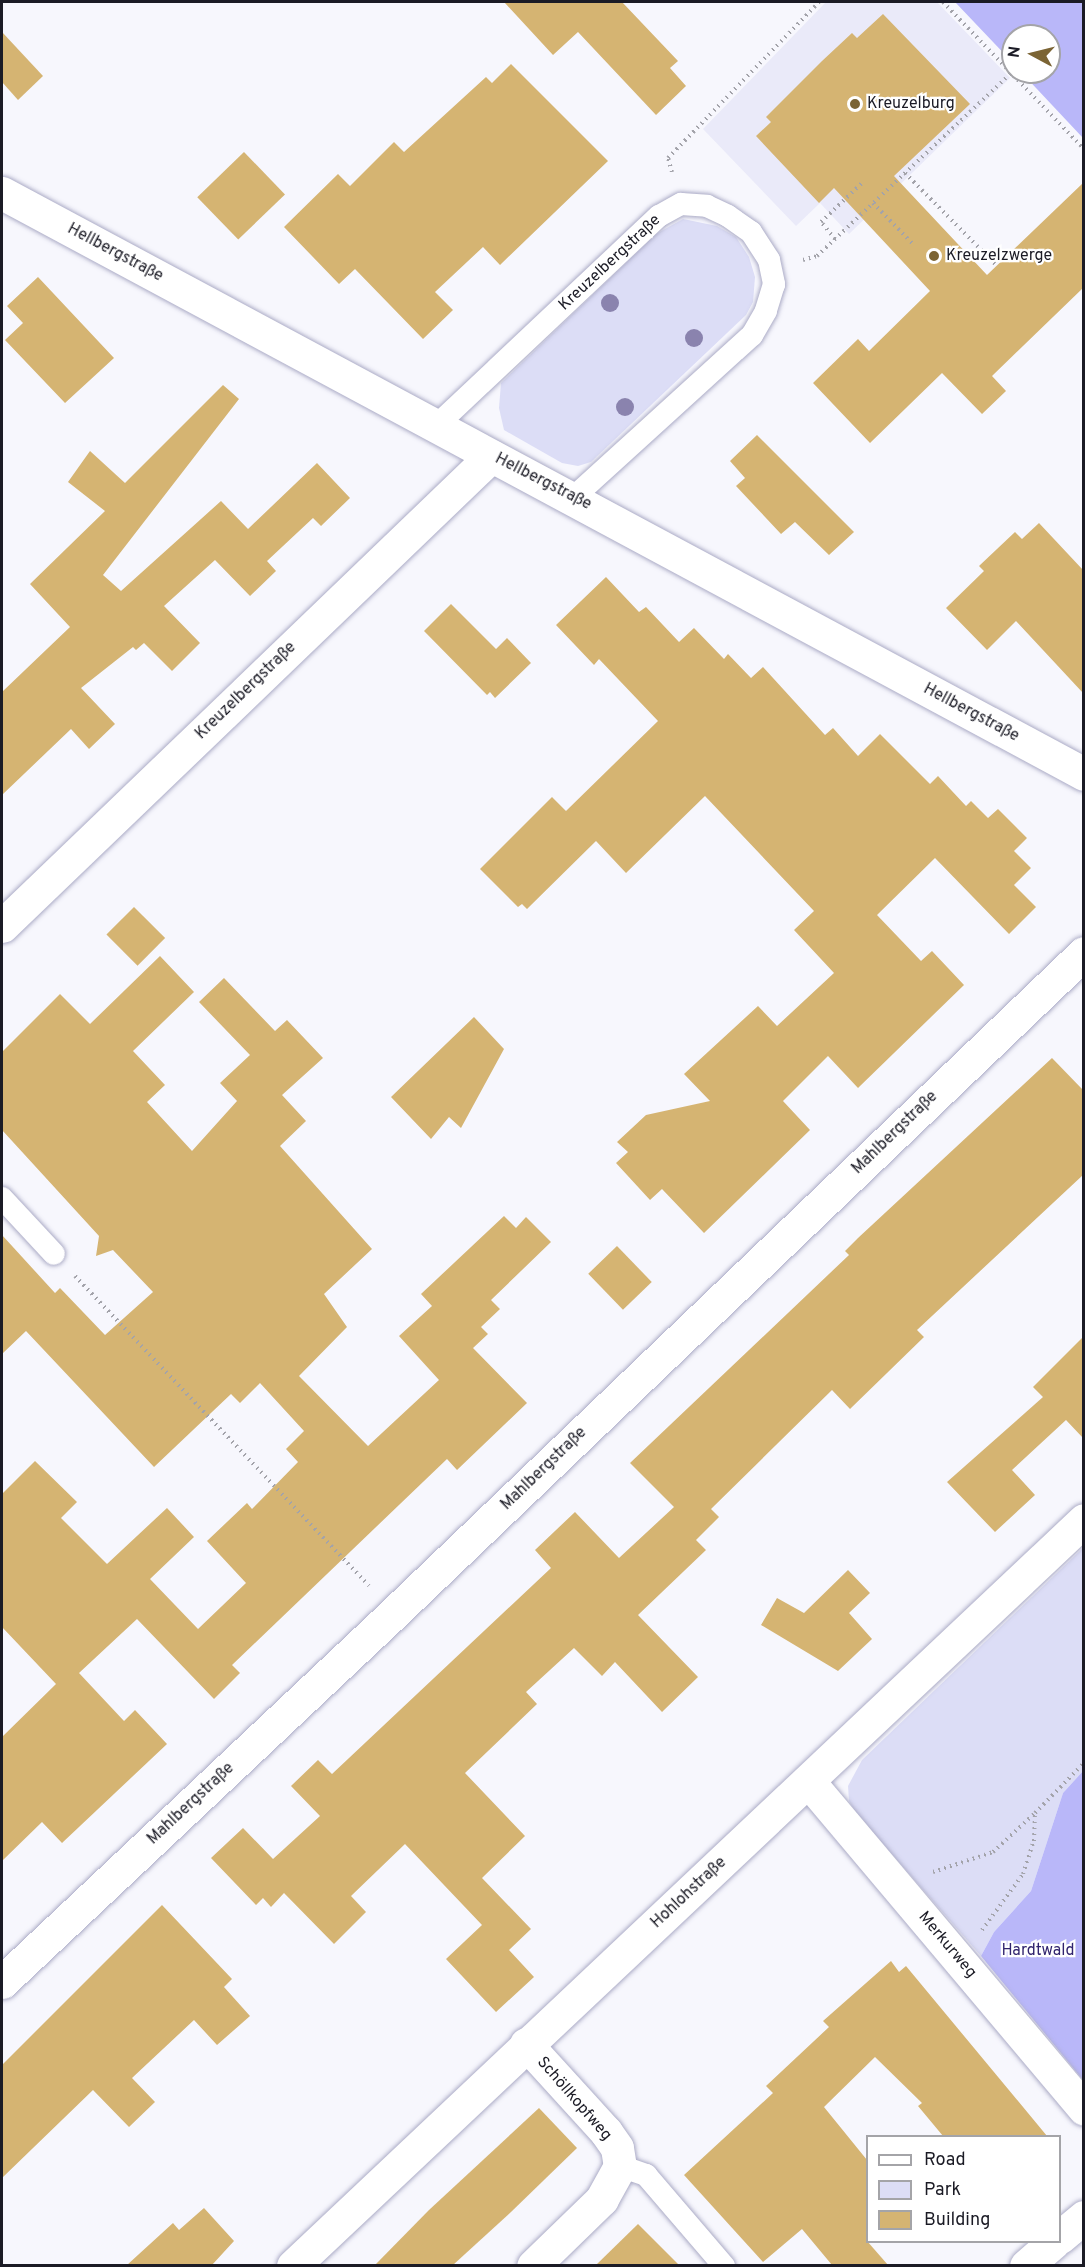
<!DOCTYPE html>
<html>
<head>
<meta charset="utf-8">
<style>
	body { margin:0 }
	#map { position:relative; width:1085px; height:2267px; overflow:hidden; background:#f7f7fd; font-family:Overpass,sans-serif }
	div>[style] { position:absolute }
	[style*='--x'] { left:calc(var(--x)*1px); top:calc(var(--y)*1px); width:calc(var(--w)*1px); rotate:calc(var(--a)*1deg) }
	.built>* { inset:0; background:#eaeaf9 }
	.green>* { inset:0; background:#dcddf6 }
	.forest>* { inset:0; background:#b9b7f9 }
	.building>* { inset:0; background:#d5b472; transform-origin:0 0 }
	.path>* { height:4px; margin-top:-2px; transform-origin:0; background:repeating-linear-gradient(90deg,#a3a3aa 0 1.5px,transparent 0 6px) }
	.roads { filter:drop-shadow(0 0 2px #ababc6) drop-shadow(0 0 2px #ababc6) }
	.service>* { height:22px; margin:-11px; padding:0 11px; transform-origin:11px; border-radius:11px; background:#fff }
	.minor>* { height:33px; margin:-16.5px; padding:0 16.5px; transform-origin:16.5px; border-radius:16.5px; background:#fff }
	.trees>* { width:18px; height:18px; margin:-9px; border-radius:50%; background:#8a83ae }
	.dots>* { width:16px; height:16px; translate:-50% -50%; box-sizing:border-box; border:3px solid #fff; border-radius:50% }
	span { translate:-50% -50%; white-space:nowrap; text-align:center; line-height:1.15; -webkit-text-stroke:4.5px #fff; paint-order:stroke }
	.poi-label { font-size:16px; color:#1b1b25 }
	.left { translate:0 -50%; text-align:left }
	.street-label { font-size:16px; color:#1b1b25 }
	.park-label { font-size:16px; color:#31246e }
	.frame { position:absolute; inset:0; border:3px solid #1b1b25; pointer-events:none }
	.legend { position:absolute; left:866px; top:2135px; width:195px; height:108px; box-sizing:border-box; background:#fff; border:2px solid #a4a4a8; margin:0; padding:8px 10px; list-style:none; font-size:18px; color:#1b1b25 }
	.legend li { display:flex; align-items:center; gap:12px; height:30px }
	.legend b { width:30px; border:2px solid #a4a4a8 }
	.north { position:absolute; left:1001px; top:24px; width:60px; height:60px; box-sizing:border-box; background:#fff; border:2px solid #a4a4a8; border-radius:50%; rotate:277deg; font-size:16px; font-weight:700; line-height:24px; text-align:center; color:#1b1b25 }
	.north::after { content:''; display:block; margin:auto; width:21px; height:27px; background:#7b6434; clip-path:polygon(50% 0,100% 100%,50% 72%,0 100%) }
</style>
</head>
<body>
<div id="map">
	<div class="built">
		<i style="clip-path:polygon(826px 2px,937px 2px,1010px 78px,849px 234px,820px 203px,796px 226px,703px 129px)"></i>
	</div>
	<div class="green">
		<i style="clip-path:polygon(683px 219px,717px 226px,736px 237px,749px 257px,755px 277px,753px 302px,746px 315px,591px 462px,578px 466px,562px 463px,504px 430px,499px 408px,501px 383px,656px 234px)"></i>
		<i style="clip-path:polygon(1083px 1548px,1083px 1771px,1063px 1793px,1031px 1891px,994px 1932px,981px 1956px,856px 1813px,849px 1801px,848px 1786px,862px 1760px)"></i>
	</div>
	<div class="forest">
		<i style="clip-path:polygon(955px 2px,1083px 2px,1083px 138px,1021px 72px,1049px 72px,1049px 36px,1013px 36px,1013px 63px)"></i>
		<i style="clip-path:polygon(1083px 1771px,1083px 2080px,981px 1956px,994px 1932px,1031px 1891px,1063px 1793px)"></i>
	</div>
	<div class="building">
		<i style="clip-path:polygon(504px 2px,622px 2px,678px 61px,670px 68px,686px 86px,656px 115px,578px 32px,553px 55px)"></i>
		<i style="clip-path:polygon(883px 14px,970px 104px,894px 176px,987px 275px,1083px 183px,1083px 288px,992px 376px,1006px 391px,982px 414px,942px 373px,870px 443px,813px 383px,858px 339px,869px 351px,930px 291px,834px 188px,819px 203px,756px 136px,771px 122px,766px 117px,822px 61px,852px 33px,857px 38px)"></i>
		<i style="clip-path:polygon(2px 32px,43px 76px,18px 100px,2px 82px)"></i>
		<i style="clip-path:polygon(511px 64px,608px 161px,500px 265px,483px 247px,435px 292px,453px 310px,423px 339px,355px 269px,339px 284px,284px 227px,338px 174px,350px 186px,394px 142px,404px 152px,486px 77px,492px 83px)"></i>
		<i style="left:244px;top:152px;width:59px;height:65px;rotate:46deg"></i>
		<i style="clip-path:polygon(38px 277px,114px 358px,65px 403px,5px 340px,23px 323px,7px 306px)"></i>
		<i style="clip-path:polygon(223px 385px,239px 399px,103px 575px,121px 591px,221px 501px,248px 529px,317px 463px,350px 498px,321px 526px,313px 518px,267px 561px,276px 571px,250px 596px,215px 560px,164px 606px,200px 643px,172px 671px,144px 643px,136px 650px,133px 647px,81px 688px,115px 724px,89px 749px,71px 729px,2px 795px,2px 692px,70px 627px,30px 584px,105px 511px,68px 482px,90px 451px,125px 483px)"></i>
		<i style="clip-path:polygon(757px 435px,854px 532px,829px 555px,795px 522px,781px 534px,736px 486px,745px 478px,730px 461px)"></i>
		<i style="clip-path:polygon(1039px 523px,1083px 570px,1083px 693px,1016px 621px,987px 650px,946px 608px,984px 571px,979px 566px,1015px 532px,1022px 539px)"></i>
		<i style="clip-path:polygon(606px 577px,639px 612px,646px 607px,679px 642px,694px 628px,724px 659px,728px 654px,751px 678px,763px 667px,825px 735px,833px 728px,858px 756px,880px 734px,930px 784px,938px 776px,966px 806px,971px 801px,988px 818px,998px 809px,1027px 838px,1014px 851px,1031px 868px,1014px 885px,1036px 907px,1009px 934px,935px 858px,877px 915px,921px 961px,932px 951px,964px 985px,858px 1088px,828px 1056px,783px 1101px,810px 1130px,704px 1233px,662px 1189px,650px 1200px,616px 1163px,628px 1152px,617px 1142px,646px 1115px,710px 1101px,684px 1074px,758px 1006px,777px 1026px,834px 973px,794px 930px,814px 911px,705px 796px,626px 873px,596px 841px,527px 909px,522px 904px,518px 907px,480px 869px,552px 797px,566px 811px,658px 721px,599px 659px,594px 665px,556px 625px)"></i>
		<i style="clip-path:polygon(451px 604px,496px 649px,507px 638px,531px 663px,495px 698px,490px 692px,487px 695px,424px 631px)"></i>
		<i style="left:134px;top:907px;width:44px;height:39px;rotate:45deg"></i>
		<i style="clip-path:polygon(160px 956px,194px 992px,133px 1051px,165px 1085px,147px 1102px,192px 1151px,237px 1101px,220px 1083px,250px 1055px,199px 1002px,224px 978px,275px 1031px,287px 1020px,323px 1058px,282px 1095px,306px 1121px,280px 1146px,372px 1249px,324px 1294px,347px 1327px,299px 1376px,368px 1446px,439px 1380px,399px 1336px,432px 1306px,421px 1294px,504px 1216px,516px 1228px,526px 1217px,551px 1242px,491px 1300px,500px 1309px,481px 1327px,488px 1334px,473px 1348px,527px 1403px,457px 1470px,447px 1459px,232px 1665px,240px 1673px,214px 1699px,137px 1619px,79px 1673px,124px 1721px,135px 1710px,167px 1744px,62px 1843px,42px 1822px,2px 1861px,2px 1737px,56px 1684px,2px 1627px,2px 1494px,35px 1461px,77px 1502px,61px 1518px,107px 1564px,167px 1508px,194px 1537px,150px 1579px,198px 1629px,246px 1583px,207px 1541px,247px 1503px,252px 1509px,298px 1462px,286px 1449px,304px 1431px,260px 1383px,240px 1403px,231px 1394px,154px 1467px,26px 1331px,2px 1354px,2px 1235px,55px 1293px,60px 1288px,105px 1335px,153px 1292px,113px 1250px,96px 1256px,99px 1236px,2px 1130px,2px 1052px,60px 994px,90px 1024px)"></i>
		<i style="clip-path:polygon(474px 1017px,504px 1049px,461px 1128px,449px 1117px,431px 1139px,391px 1097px)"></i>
		<i style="clip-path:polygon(1052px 1058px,1083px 1090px,1083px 1175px,917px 1330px,924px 1337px,850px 1409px,832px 1390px,711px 1509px,719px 1517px,696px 1540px,706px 1550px,638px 1615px,698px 1677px,662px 1712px,615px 1662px,602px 1676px,574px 1648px,526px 1692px,537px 1704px,465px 1773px,525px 1836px,482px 1878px,531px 1929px,509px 1950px,534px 1977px,496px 2012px,446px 1959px,482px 1925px,405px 1844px,351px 1896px,366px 1912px,334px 1944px,284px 1893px,271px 1907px,263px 1898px,256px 1905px,211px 1858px,243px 1828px,273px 1859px,320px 1816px,291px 1786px,318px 1760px,332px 1774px,551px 1568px,535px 1550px,575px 1512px,619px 1558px,674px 1507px,630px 1463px,849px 1255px,845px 1251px,858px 1238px)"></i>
		<i style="left:617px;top:1246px;width:50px;height:40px;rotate:46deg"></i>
		<i style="clip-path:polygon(1083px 1337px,1083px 1438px,1066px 1420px,1012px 1470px,1035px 1495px,995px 1532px,947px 1482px,1043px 1397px,1033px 1387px)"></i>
		<i style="clip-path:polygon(848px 1570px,870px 1593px,849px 1613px,872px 1639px,838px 1671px,761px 1625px,777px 1598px,804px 1613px)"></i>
		<i style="clip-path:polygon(162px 1905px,232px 1979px,224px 1987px,250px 2016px,217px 2045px,194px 2020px,132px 2078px,155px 2102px,129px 2127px,93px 2090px,2px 2178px,2px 2065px)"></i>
		<i style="clip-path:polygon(891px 1961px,899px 1972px,906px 1966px,1047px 2136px,943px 2136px,918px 2106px,922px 2103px,875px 2057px,824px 2107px,867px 2160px,867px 2241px,888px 2265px,832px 2265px,802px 2229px,763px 2262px,684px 2175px,773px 2093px,766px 2086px,829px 2027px,823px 2021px)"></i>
		<i style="clip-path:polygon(539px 2108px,577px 2148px,511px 2212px,453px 2265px,375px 2265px,429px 2210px)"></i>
		<i style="clip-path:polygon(204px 2208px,234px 2241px,212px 2265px,127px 2265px,173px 2223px,179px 2230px)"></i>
		<i style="clip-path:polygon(638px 2224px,679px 2265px,596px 2265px)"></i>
	</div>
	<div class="path">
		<i style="--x:943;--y:2;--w:204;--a:46.2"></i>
		<i style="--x:672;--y:172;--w:15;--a:-106"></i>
		<i style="--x:668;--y:158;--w:217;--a:-45.9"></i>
		<i style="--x:905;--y:173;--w:131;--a:45.3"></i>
		<i style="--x:873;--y:203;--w:57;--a:45.7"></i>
		<i style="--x:835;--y:239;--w:22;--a:-129"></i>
		<i style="--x:821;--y:222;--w:57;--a:-43.6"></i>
		<i style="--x:803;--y:260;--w:15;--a:-16"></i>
		<i style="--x:817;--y:256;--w:267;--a:-43.3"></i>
		<i style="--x:75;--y:1276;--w:427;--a:46.5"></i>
		<i style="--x:933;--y:1872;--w:63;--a:-18.4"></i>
		<i style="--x:993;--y:1852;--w:57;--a:-42.9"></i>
		<i style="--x:982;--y:1930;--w:69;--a:-53.8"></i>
		<i style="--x:1023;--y:1874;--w:35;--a:-72"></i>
		<i style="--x:1034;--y:1841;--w:28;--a:-88"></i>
		<i style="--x:1035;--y:1813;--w:70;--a:-45.6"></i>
	</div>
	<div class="roads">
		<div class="service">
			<i style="--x:437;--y:425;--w:305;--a:-43.3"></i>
			<i style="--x:659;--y:216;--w:25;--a:-29"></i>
			<i style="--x:681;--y:204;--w:26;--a:4"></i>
			<i style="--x:707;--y:206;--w:23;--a:25"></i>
			<i style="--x:728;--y:216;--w:28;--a:35"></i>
			<i style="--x:751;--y:232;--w:33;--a:57"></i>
			<i style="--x:769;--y:260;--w:25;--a:78"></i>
			<i style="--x:774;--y:284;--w:28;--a:107"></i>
			<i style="--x:766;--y:311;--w:28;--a:120"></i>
			<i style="--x:752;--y:335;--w:241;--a:137.7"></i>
			<i style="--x:2;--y:1198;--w:76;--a:47.1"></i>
			<i style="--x:620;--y:2166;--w:28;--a:19"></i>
			<i style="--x:646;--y:2175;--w:120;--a:49.4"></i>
		</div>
		<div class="minor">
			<i style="--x:2;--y:193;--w:1228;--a:28.23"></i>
			<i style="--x:2;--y:926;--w:678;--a:-43.86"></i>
			<i style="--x:809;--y:1782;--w:427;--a:49.9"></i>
			<i style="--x:2;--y:1982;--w:540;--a:-43.27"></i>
			<i style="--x:395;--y:1612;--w:953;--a:-43.73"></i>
			<i style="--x:526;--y:2044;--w:119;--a:47.7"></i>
			<i style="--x:606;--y:2132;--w:19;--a:55"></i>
			<i style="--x:617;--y:2148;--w:18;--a:81"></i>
			<i style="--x:620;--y:2166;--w:38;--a:119"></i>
			<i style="--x:602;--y:2199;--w:96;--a:135.8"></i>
			<i style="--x:1060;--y:2237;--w:31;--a:-40"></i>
			<i style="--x:293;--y:2266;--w:1087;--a:-43.32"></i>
			<i style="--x:1026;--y:2266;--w:37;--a:-41"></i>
		</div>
	</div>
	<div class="trees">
		<i style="left:610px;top:303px"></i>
		<i style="left:694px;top:338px"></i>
		<i style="left:625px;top:407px"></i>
	</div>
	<div class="dots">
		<i style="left:855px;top:104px;background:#7b6434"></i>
		<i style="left:934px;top:256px;background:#7b6434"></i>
	</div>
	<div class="poi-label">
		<span class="left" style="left:867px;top:104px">Kreuzelburg</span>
		<span class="left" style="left:946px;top:256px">Kreuzelzwerge</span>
	</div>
	<div class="street-label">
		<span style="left:115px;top:253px;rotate:28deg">Hellbergstraße</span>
		<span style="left:610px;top:263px;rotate:-43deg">Kreuzelbergstraße</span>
		<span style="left:543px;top:482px;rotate:27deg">Hellbergstraße</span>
		<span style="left:246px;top:691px;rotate:-44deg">Kreuzelbergstraße</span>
		<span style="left:971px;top:713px;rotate:28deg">Hellbergstraße</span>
		<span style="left:895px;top:1133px;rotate:-44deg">Mahlbergstraße</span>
		<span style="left:544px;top:1469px;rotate:-44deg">Mahlbergstraße</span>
		<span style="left:191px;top:1804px;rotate:-43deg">Mahlbergstraße</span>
		<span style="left:689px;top:1893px;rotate:-43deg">Hohlohstraße</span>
		<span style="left:947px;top:1945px;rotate:50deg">Merkurweg</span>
		<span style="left:574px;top:2099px;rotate:49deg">Schöllkopfweg</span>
	</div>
	<div class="park-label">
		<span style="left:1038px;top:1951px">Hardtwald</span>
	</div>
	<div class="frame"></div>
	<ul class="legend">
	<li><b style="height:8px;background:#fff"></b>Road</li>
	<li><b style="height:16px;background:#dcddf6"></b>Park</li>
	<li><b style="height:16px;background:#d5b472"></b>Building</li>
	</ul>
	<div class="north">N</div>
</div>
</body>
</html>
